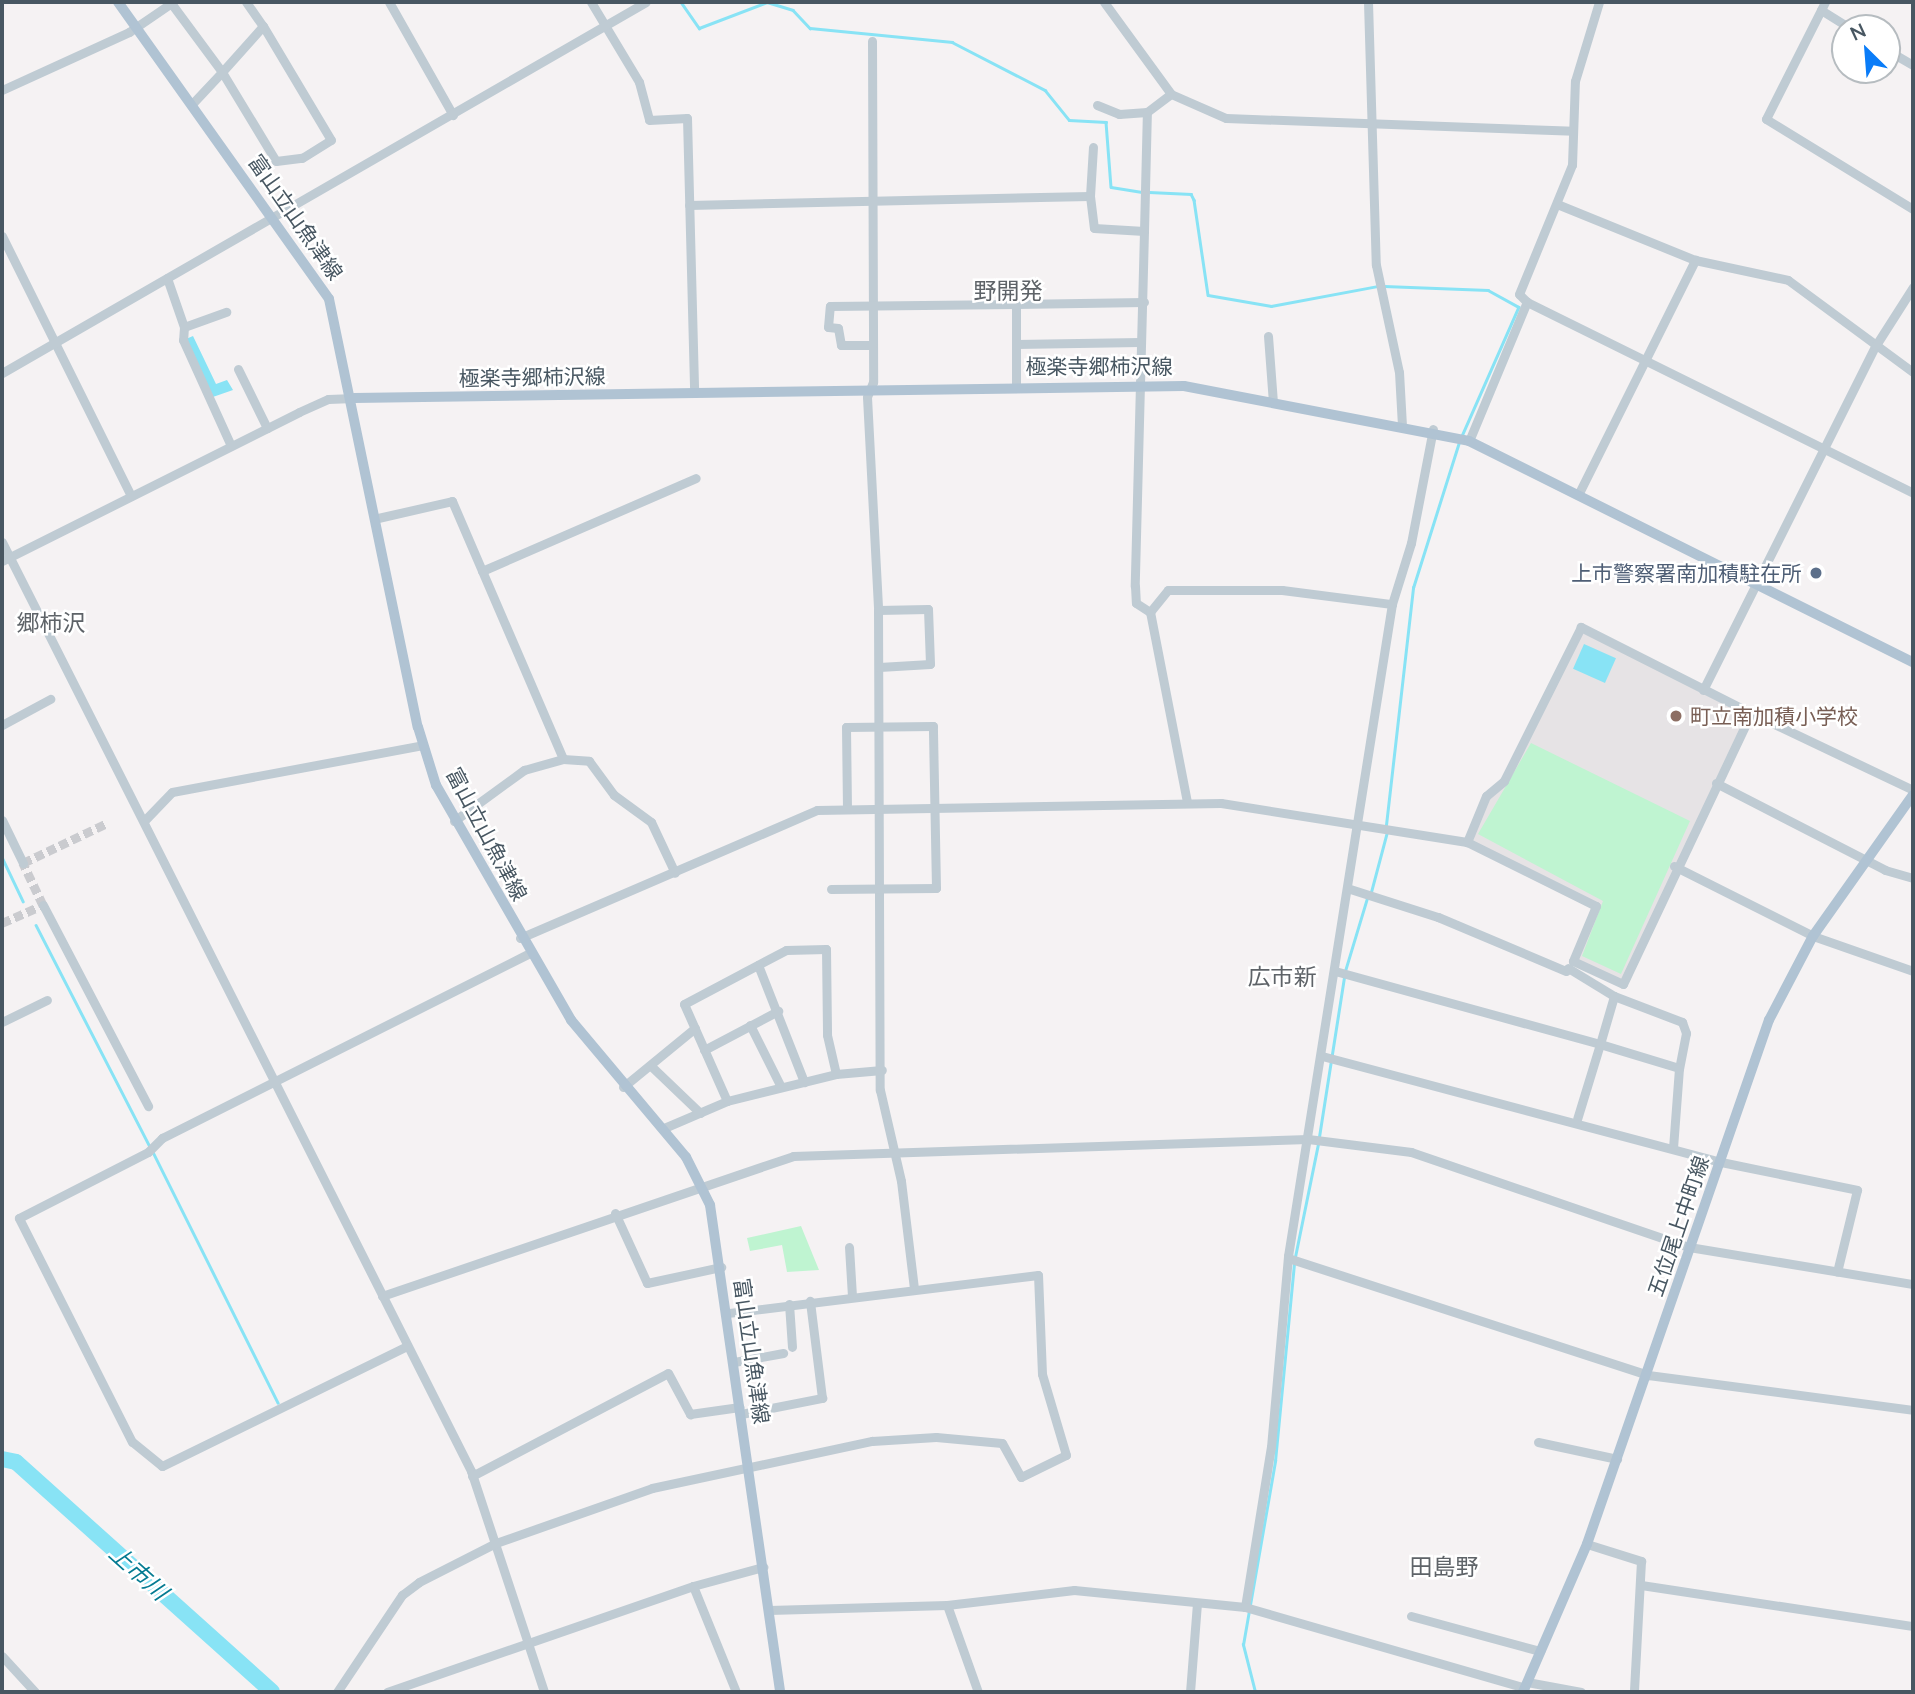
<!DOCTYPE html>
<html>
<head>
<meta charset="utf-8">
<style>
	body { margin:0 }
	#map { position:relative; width:1915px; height:1694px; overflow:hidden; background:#f5f2f3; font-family:Lato,"Noto Sans JP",sans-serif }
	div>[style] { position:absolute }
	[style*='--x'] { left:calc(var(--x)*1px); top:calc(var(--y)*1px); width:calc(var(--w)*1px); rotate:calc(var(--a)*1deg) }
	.education>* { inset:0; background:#e6e3e5 }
	.green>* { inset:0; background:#bff4d1 }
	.water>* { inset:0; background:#88e3f5; transform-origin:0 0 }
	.stream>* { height:2.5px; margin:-1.25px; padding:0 1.25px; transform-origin:1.25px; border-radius:1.25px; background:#88e3f5 }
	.river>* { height:16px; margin:-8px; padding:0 8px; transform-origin:8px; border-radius:8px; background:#88e3f5 }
	.minor-tunnel>* { height:9px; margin-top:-4.5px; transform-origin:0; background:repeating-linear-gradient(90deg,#cacbcf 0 9px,transparent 0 13.5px) }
	.minor>* { height:9px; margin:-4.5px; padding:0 4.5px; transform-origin:4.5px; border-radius:4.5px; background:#bfcbd3 }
	.major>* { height:10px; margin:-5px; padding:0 5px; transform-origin:5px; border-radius:5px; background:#b0c3d3 }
	.dots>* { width:19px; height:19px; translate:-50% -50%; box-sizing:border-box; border:4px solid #fff; border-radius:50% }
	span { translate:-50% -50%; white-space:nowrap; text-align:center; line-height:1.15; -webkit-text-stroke:5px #fff; paint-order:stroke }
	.street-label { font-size:21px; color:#485762 }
	.service-label { font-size:21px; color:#4e5e75 }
	.right { translate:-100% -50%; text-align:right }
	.education-label { font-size:21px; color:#785e54 }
	.left { translate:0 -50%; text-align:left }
	.neighbourhood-label { font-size:23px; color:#5e6368 }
	.water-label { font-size:23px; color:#047b92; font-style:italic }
	.frame { position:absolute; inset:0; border:4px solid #485762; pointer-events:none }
	.north { position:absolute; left:1831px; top:14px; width:70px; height:70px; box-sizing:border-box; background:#fff; border:2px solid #b6bcc0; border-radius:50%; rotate:335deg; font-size:19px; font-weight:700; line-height:28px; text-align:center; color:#485762 }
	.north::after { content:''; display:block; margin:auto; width:24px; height:32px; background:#0a7cf8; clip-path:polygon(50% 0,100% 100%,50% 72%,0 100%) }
</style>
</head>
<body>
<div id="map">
	<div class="education">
		<i style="clip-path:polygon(1581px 627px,1751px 713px,1623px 984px,1573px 961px,1596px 906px,1467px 842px,1486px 796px,1504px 781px)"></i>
	</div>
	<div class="green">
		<i style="clip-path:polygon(1531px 743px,1690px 821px,1621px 974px,1582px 956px,1603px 901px,1478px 834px)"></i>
		<i style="clip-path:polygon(801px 1226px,819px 1270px,787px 1272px,782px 1245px,750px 1251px,747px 1238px)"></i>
	</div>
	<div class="water">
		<i style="clip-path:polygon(193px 336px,216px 384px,227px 380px,233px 390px,210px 398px,186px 339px)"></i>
		<i style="left:1584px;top:644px;width:35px;height:27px;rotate:24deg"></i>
	</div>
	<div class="stream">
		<i style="--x:681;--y:2;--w:32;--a:55"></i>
		<i style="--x:699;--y:28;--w:73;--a:-20.9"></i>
		<i style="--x:767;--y:2;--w:27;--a:17"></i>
		<i style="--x:793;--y:10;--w:25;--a:47"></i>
		<i style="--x:810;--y:28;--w:143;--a:5.6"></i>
		<i style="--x:952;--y:42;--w:105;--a:27.3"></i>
		<i style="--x:1045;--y:90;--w:38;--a:51"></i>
		<i style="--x:1069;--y:120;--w:37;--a:3"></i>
		<i style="--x:1106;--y:122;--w:65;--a:85.6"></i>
		<i style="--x:1111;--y:187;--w:31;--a:9"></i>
		<i style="--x:1149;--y:192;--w:42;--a:2.7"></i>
		<i style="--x:1191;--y:194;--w:7;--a:63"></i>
		<i style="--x:1194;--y:200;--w:96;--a:81.6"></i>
		<i style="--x:1208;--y:295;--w:64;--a:9.9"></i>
		<i style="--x:1271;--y:306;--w:109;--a:-10.6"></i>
		<i style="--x:1384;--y:286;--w:104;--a:2.2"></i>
		<i style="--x:1488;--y:290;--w:35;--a:29"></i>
		<i style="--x:1519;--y:307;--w:141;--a:113.8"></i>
		<i style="--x:1386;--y:825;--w:239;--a:-83.5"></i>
		<i style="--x:1413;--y:588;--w:153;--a:-72.5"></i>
		<i style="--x:2;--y:857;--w:49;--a:64.5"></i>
		<i style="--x:1371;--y:892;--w:62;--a:-75.1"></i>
		<i style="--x:36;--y:925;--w:250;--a:62.8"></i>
		<i style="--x:1345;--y:971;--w:76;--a:-73.2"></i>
		<i style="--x:1319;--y:1137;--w:161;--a:-81.1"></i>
		<i style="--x:153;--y:1152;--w:280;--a:63.5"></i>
		<i style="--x:1295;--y:1257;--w:115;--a:-78.5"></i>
		<i style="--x:1255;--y:1692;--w:49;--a:-104.3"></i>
		<i style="--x:1243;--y:1645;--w:187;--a:-80.1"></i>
		<i style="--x:1275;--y:1461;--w:198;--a:-84.5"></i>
	</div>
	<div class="river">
		<i style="--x:2;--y:1459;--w:14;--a:12"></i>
		<i style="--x:16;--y:1462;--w:344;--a:41.9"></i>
	</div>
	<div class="minor-tunnel">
		<i style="--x:2;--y:923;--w:45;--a:-23.7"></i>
		<i style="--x:43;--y:905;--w:47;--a:-115.5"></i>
		<i style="--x:23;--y:863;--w:91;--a:-25.4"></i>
	</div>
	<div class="minor">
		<i style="--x:246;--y:2;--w:29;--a:55"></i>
		<i style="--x:263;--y:26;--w:62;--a:131.7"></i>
		<i style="--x:222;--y:72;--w:104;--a:58.8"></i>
		<i style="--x:276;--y:161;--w:26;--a:-7"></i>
		<i style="--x:302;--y:158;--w:34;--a:-32"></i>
		<i style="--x:331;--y:140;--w:133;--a:-120.8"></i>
		<i style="--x:389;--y:2;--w:130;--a:60.5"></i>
		<i style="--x:591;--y:2;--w:93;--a:59"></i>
		<i style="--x:639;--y:82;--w:39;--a:75"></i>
		<i style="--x:649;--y:120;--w:38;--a:-3"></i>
		<i style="--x:687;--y:118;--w:275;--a:88.5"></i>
		<i style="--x:1104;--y:2;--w:114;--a:53.9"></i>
		<i style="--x:1171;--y:94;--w:60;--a:23.6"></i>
		<i style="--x:1226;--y:118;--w:347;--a:2.1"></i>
		<i style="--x:1368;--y:2;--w:263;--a:88.3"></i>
		<i style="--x:1376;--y:265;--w:109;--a:77.9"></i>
		<i style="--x:1399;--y:372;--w:54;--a:86.8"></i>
		<i style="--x:1825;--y:2;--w:131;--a:116.8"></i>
		<i style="--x:1766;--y:119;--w:172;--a:31.5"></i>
		<i style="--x:171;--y:3;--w:86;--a:53.5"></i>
		<i style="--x:222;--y:72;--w:44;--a:133.2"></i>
		<i style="--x:1821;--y:10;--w:34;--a:32"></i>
		<i style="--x:872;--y:41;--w:341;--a:89.8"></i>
		<i style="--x:873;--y:382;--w:16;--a:112"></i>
		<i style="--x:867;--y:397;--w:213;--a:87"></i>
		<i style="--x:878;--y:610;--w:480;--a:89.8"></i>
		<i style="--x:880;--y:1090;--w:93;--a:77"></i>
		<i style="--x:901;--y:1181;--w:108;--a:83.1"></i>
		<i style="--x:1887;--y:50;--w:30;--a:30"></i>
		<i style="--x:2;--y:90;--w:140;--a:-24.5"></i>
		<i style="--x:129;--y:32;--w:53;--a:-34.3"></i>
		<i style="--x:1097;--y:105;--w:24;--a:22"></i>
		<i style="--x:1119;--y:114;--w:28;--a:-4"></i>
		<i style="--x:1147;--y:112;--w:30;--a:-37"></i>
		<i style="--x:1090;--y:196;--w:49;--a:-86.5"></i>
		<i style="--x:1557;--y:204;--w:149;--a:22.1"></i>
		<i style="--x:1695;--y:260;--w:95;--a:12.1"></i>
		<i style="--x:1788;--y:280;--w:155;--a:36.4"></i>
		<i style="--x:689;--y:205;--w:401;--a:-1.3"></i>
		<i style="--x:1090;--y:196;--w:32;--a:83"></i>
		<i style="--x:1094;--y:228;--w:50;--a:3.4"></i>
		<i style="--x:1144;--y:231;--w:355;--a:91.5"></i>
		<i style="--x:1135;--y:586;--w:17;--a:87"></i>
		<i style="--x:1136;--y:603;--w:17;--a:33"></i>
		<i style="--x:1144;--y:231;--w:119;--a:-88.6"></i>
		<i style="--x:2;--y:236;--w:290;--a:63.6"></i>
		<i style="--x:167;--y:278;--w:52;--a:70.9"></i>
		<i style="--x:184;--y:327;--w:13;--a:94"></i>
		<i style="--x:183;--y:340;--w:116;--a:65.6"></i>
		<i style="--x:1527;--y:302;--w:431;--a:26.3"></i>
		<i style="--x:184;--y:327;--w:45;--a:-19.7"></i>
		<i style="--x:1268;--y:336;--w:66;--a:85.7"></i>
		<i style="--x:1016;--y:344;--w:124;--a:-0.9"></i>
		<i style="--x:872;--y:345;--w:31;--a:180"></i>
		<i style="--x:841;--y:345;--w:17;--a:-100"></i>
		<i style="--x:838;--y:328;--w:10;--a:-174"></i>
		<i style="--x:828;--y:327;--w:21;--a:-85"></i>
		<i style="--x:830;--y:306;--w:186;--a:-0.6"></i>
		<i style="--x:238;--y:369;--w:66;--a:63.8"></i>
		<i style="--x:2;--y:373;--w:743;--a:-29.95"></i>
		<i style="--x:1016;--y:385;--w:81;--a:-90"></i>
		<i style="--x:1016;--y:304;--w:128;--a:-0.9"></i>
		<i style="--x:1469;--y:441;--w:151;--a:-67.4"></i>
		<i style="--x:1527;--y:302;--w:11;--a:-135"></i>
		<i style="--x:1519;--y:294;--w:139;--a:-67.7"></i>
		<i style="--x:1572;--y:165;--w:84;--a:-88"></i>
		<i style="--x:1575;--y:81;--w:83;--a:-73.1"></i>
		<i style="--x:1578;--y:495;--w:263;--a:-63.5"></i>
		<i style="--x:378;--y:518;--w:76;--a:-12.9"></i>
		<i style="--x:452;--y:501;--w:281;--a:66.7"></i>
		<i style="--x:2;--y:542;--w:1041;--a:63.21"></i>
		<i style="--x:471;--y:1471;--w:233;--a:71.7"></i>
		<i style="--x:2;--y:561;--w:332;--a:-26.6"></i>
		<i style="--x:299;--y:412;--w:32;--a:-24"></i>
		<i style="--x:328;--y:399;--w:26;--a:-2"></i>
		<i style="--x:482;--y:571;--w:233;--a:-23.5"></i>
		<i style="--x:878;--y:610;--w:50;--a:-1.1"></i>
		<i style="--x:928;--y:609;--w:55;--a:87.9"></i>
		<i style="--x:930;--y:664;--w:51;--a:176.6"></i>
		<i style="--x:1703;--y:690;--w:386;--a:-63.4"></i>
		<i style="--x:1876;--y:345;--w:69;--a:-57.5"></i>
		<i style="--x:1751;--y:713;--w:179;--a:25.4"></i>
		<i style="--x:2;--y:725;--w:55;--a:-28.4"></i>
		<i style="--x:1716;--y:783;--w:190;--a:27.2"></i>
		<i style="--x:1885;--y:870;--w:29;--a:16"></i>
		<i style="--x:1187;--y:802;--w:194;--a:-101"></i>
		<i style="--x:1150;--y:612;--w:28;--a:-51"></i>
		<i style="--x:1168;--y:590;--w:114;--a:0"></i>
		<i style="--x:1282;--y:590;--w:111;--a:7.3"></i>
		<i style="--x:2;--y:820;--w:48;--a:64"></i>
		<i style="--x:144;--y:821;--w:40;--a:-46"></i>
		<i style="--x:172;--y:792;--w:255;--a:-10.6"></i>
		<i style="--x:454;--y:821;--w:87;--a:-36.1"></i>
		<i style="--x:524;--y:770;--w:41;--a:-15.8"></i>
		<i style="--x:563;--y:759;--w:26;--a:4"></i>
		<i style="--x:589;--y:761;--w:42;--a:53.7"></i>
		<i style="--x:614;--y:795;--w:46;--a:36.1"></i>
		<i style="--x:651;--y:822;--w:56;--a:64.8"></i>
		<i style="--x:1674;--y:866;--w:156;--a:26.7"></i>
		<i style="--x:1813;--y:936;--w:106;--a:19.3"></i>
		<i style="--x:1347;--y:888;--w:96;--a:17.7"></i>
		<i style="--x:1438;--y:917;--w:139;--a:22.9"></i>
		<i style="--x:831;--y:889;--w:105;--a:-0.5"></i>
		<i style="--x:936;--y:888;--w:162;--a:-91.1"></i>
		<i style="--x:933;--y:726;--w:87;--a:179.3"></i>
		<i style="--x:846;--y:727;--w:79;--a:89.3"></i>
		<i style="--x:43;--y:905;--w:227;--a:62.4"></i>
		<i style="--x:520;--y:938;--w:323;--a:-23.3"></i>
		<i style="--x:817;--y:810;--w:404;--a:-1"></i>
		<i style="--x:1221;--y:803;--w:249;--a:9"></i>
		<i style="--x:1467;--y:842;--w:144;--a:26.4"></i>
		<i style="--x:1596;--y:906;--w:60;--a:112.7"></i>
		<i style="--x:1573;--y:961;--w:55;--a:24.7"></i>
		<i style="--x:1623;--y:984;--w:300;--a:-64.7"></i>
		<i style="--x:1751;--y:713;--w:191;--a:-153.2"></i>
		<i style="--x:1581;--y:627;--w:172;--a:116.6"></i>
		<i style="--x:1504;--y:781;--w:23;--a:140"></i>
		<i style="--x:1486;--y:796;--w:50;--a:112.4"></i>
		<i style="--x:758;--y:965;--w:126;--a:68.5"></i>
		<i style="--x:1568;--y:968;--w:54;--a:31.3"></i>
		<i style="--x:1335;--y:971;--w:275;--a:15.4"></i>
		<i style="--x:1600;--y:1044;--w:78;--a:107"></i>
		<i style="--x:1614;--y:996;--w:73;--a:20.9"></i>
		<i style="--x:1682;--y:1022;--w:12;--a:70"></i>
		<i style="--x:1686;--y:1033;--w:36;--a:101"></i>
		<i style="--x:1679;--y:1068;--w:83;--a:-163.1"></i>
		<i style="--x:1600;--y:1044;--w:50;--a:-73.7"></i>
		<i style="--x:2;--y:1022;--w:50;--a:-26.1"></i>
		<i style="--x:750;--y:1025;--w:69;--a:63.4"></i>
		<i style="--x:704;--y:1050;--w:84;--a:-27.8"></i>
		<i style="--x:1322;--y:1056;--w:413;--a:14.9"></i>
		<i style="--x:1721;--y:1162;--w:139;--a:11.6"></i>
		<i style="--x:1857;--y:1190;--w:84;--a:103.7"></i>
		<i style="--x:651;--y:1066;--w:68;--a:43.8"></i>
		<i style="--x:623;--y:1087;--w:93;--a:-39.3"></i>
		<i style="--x:727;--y:1101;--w:106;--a:-113.9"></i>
		<i style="--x:684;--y:1004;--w:115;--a:-27.9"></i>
		<i style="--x:786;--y:950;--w:40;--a:-1.4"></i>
		<i style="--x:826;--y:949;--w:86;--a:89.3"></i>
		<i style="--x:827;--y:1035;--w:40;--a:77"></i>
		<i style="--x:664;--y:1128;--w:69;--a:-23.2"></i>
		<i style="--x:727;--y:1101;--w:112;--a:-13.9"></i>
		<i style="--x:836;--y:1074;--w:46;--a:-5"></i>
		<i style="--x:1673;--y:1148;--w:80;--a:-85.7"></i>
		<i style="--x:615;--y:1213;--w:77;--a:65.4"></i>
		<i style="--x:647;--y:1283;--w:76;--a:-12.2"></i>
		<i style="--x:849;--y:1247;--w:49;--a:86.5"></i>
		<i style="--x:1288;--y:1258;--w:379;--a:18"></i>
		<i style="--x:1648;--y:1375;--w:267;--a:7.5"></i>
		<i style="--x:382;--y:1296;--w:434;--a:-18.8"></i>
		<i style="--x:793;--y:1156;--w:515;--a:-1.89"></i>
		<i style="--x:1308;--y:1139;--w:104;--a:7.2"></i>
		<i style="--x:1411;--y:1152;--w:294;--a:18.9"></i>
		<i style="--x:1689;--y:1247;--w:227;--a:9.4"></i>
		<i style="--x:789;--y:1304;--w:43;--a:86"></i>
		<i style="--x:407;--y:1346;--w:273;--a:153.9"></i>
		<i style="--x:162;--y:1466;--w:38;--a:-141"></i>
		<i style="--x:132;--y:1442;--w:251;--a:-116.8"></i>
		<i style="--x:19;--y:1218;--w:145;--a:-27.1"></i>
		<i style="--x:148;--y:1152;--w:20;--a:-45"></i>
		<i style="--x:162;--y:1138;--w:412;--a:-26.7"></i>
		<i style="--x:734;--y:1362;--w:50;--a:-10.4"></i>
		<i style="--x:741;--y:1414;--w:83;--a:-11.2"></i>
		<i style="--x:822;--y:1398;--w:98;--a:-97.1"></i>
		<i style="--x:1538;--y:1442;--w:81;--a:12.1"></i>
		<i style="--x:472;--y:1476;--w:221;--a:-27.7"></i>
		<i style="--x:668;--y:1373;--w:47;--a:61.8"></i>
		<i style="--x:690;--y:1414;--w:50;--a:-8"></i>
		<i style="--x:1587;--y:1544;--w:57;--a:17.5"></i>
		<i style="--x:1641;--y:1561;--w:131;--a:93.1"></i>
		<i style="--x:1641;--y:1585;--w:275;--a:8.6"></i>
		<i style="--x:693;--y:1586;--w:73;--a:-15.2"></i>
		<i style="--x:947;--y:1605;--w:92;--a:70.4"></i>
		<i style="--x:1245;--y:1607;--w:162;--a:-80.8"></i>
		<i style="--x:1271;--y:1447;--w:192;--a:-84.9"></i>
		<i style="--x:1288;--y:1256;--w:660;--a:-80.94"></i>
		<i style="--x:1392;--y:604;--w:64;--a:-72.7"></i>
		<i style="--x:1411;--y:543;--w:116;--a:-79.1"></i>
		<i style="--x:769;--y:1610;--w:178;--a:-1.6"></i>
		<i style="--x:947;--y:1605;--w:128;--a:-6.7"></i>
		<i style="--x:1074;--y:1590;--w:172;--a:5.7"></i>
		<i style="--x:1245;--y:1607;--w:291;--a:16.1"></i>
		<i style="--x:1411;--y:1616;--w:134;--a:15.2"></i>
		<i style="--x:2;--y:1656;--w:49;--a:47.5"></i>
		<i style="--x:1527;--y:1682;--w:55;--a:10.5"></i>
		<i style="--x:337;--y:1692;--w:117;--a:-56.2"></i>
		<i style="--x:402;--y:1595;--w:21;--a:-37"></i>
		<i style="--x:419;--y:1582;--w:86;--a:-26.9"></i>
		<i style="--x:496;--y:1543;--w:165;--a:-19.4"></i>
		<i style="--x:652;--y:1488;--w:225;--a:-12.1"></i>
		<i style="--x:872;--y:1441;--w:64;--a:-3.6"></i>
		<i style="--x:936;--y:1437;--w:66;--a:5.2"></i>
		<i style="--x:1002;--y:1443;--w:39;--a:61"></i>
		<i style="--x:1021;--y:1477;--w:50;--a:-26.1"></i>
		<i style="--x:1066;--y:1455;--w:84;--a:-106.5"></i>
		<i style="--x:1042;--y:1374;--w:99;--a:-92.3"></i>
		<i style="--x:1038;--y:1275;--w:313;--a:173"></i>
		<i style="--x:387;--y:1692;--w:324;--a:-19.1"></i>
		<i style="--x:693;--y:1586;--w:114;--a:67.9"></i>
		<i style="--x:1190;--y:1692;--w:89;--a:-85.5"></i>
	</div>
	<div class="major">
		<i style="--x:118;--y:2;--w:364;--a:54.6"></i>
		<i style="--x:329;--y:299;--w:437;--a:78.3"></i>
		<i style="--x:418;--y:727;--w:61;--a:72.8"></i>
		<i style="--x:436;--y:785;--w:271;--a:60.1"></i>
		<i style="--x:571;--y:1020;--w:179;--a:50"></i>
		<i style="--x:686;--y:1157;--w:54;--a:63.4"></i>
		<i style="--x:710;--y:1205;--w:492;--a:81.8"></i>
		<i style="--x:354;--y:398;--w:830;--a:-0.83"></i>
		<i style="--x:1184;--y:386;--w:290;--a:10.9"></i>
		<i style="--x:1469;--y:441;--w:496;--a:26.5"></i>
		<i style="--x:1523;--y:1692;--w:161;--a:-66.6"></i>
		<i style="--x:1587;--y:1544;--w:555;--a:-70.85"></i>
		<i style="--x:1769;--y:1020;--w:95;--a:-62.4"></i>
		<i style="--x:1813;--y:936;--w:173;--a:-54.7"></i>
	</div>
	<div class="dots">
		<i style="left:1816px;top:573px;background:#5c6f8a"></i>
		<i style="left:1676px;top:716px;background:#8d6e63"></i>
	</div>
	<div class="street-label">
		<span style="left:296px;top:217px;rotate:55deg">富山立山魚津線</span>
		<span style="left:1099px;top:366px">極楽寺郷柿沢線</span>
		<span style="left:532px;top:377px;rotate:-1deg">極楽寺郷柿沢線</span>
		<span style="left:487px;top:834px;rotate:62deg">富山立山魚津線</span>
		<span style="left:1678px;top:1226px;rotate:-71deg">五位尾上中町線</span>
		<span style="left:752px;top:1351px;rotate:82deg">富山立山魚津線</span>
	</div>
	<div class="service-label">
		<span class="right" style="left:1802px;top:573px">上市警察署南加積駐在所</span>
	</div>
	<div class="education-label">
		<span class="left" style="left:1690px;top:716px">町立南加積小学校</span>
	</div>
	<div class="neighbourhood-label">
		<span style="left:1008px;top:290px">野開発</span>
		<span style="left:51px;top:622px">郷柿沢</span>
		<span style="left:1282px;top:976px">広市新</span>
		<span style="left:1444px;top:1566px">田島野</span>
	</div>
	<div class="water-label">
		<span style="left:139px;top:1572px;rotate:42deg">上市川</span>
	</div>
	<div class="frame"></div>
	<div class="north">N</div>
</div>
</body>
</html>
